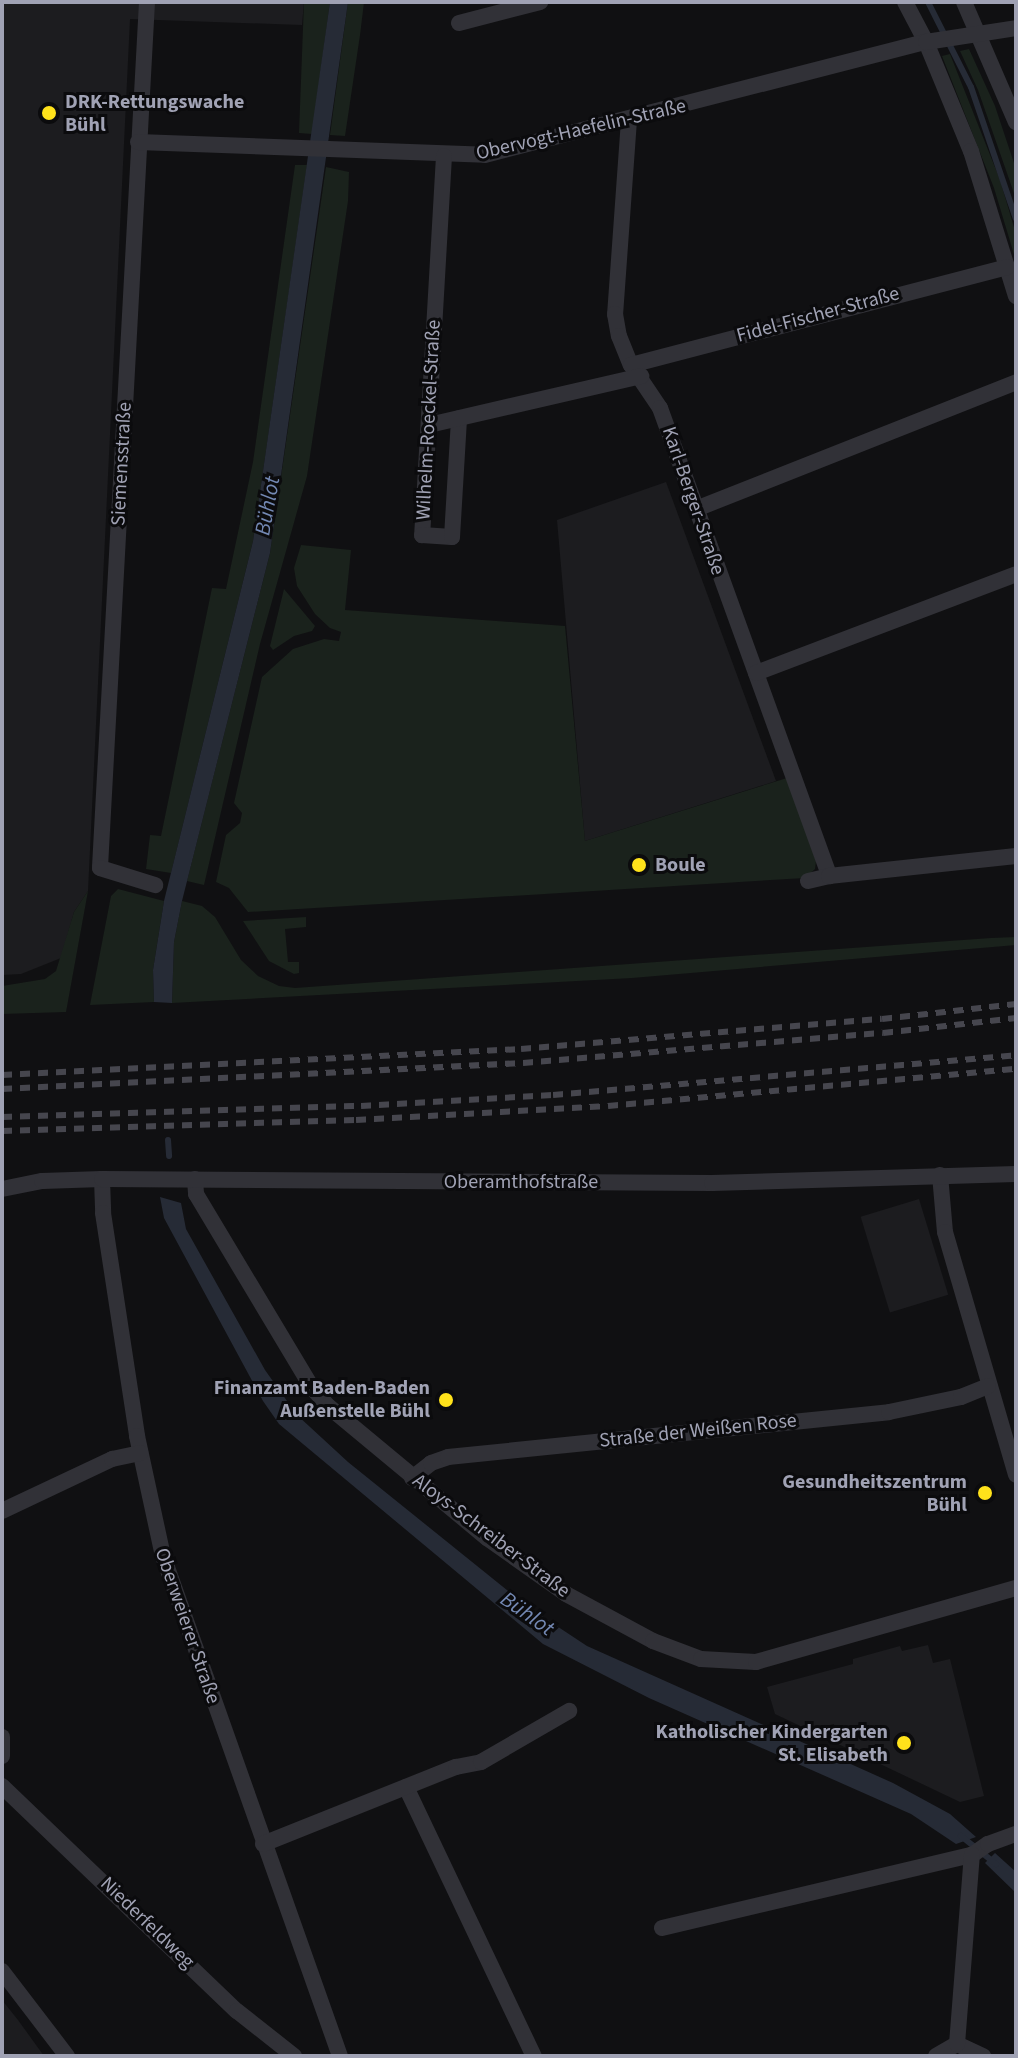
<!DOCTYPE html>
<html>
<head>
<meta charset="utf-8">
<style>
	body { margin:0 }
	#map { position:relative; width:1018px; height:2058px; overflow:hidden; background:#101012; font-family:"Source Sans 3",sans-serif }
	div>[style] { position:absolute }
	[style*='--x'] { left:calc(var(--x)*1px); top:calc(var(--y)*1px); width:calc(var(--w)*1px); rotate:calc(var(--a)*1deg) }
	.built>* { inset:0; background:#1c1c1f; transform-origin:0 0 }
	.green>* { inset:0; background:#1a221c }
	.water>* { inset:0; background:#262b36 }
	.stream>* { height:6px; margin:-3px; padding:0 3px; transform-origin:3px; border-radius:3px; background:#262b36 }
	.street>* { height:16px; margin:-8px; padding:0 8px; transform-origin:8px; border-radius:8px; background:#313137 }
	.rail>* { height:6px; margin-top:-3px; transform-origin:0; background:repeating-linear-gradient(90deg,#46464e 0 10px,transparent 0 18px) }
	.dots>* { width:22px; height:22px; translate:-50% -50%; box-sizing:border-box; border:4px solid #0b0b0d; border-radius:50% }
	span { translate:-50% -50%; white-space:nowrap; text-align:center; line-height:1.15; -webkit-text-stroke:6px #0b0b0d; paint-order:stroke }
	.poi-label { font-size:20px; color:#a0a2b4; font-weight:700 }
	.left { translate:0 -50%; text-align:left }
	.right { translate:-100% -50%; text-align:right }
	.street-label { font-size:20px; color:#a0a2b4 }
	.water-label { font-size:22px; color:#7388b3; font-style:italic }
	.frame { position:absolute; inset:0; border:4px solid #a0a2b4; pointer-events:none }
</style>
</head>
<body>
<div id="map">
	<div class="built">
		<i style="clip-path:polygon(2px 2px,304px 2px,302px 25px,130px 19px,88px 891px,74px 912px,61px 958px,21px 974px,2px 975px)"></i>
		<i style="clip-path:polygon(666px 482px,776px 781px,585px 841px,557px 520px)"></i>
		<i style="left:919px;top:1199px;width:100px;height:61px;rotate:73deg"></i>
		<i style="clip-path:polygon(928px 1645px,933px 1663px,950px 1659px,984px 1796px,960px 1802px,775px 1714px,767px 1687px,853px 1664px,853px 1659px,900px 1646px,902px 1651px)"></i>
		<i style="clip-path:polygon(2px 2000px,18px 2020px,44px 2056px,2px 2056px)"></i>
	</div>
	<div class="green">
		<i style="clip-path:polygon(304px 2px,330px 2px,312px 134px,299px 133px)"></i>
		<i style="clip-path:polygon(348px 2px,364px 2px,360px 35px,345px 136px,330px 135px)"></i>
		<i style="clip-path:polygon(969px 49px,995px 106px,1016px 169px,1016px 199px,978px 90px,960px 51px)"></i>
		<i style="clip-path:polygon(950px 54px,1000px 180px,1016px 234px,1016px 261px,994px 188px,942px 56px)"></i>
		<i style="clip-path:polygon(295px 165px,307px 165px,253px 541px,171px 873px,146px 869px,150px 835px,161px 836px,212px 588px,226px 589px,253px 462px)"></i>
		<i style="clip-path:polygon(326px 167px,349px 172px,348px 201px,307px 476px,260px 644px,204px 885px,187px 881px,270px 553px)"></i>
		<i style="clip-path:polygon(301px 545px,351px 550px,345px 610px,565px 626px,585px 841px,787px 778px,816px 861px,815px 869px,805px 878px,248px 912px,229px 888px,216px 882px,226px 835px,240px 823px,242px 813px,234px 803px,262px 677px,293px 649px,324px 639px,339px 641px,341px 632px,330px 628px,315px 614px,297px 586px,294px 568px)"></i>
		<i style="clip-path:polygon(284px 589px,315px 626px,312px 631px,294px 636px,273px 650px,270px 646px)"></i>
		<i style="clip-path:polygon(118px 889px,164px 901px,153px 970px,154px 1002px,90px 1005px,111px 896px)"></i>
		<i style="clip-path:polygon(88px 891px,66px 1012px,2px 1014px,2px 986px,45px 979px,56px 971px,74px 912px)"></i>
		<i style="clip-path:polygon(182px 901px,202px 906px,215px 917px,241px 960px,258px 976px,279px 986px,295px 988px,991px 938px,1016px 937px,1016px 945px,632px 978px,172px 1003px,174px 942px)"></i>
		<i style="clip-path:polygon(306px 917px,306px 927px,285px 929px,288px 962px,299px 962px,299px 973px,294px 974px,269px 961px,243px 921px)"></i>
	</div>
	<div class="water">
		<i style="clip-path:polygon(330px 2px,348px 2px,270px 553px,182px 901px,174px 942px,172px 1003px,154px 1002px,153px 970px,164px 901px,253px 541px)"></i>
		<i style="clip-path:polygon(160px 1197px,181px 1203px,186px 1229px,265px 1370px,297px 1415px,348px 1462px,528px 1607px,587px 1646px,893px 1783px,950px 1814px,976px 1837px,956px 1844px,911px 1814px,649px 1698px,543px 1644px,279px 1424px,263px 1401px,164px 1218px)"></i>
		<i style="clip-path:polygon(995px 1853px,1016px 1872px,1016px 1893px,985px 1863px)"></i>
	</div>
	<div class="stream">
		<i style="--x:928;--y:2;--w:95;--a:63.2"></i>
		<i style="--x:971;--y:87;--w:139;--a:71.2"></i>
		<i style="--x:168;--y:1140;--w:16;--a:86"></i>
		<i style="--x:961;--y:1836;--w:45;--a:38.7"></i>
	</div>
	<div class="street">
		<i style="--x:147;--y:2;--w:867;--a:93.11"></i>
		<i style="--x:100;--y:868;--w:58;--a:17.2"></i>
		<i style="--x:905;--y:2;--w:45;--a:62.3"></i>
		<i style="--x:926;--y:42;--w:118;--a:67.6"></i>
		<i style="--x:971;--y:151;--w:152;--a:72.8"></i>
		<i style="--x:964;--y:2;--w:131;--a:66.6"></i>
		<i style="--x:459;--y:23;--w:84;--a:-14.5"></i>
		<i style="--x:629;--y:120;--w:195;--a:94.1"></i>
		<i style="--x:615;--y:314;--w:22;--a:80"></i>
		<i style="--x:619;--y:336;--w:31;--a:68"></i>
		<i style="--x:631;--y:365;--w:52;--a:56"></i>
		<i style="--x:660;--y:408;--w:498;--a:70.1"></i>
		<i style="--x:138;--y:142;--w:347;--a:2.1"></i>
		<i style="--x:485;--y:155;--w:455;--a:-14.4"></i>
		<i style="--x:926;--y:42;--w:91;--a:-8.8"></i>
		<i style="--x:444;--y:156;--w:380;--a:93.3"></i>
		<i style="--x:422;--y:535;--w:30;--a:4"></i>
		<i style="--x:452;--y:537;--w:119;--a:-86.6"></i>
		<i style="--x:631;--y:365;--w:389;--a:-14.6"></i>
		<i style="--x:429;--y:425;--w:218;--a:-13"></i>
		<i style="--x:696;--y:509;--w:344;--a:-21.6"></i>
		<i style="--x:756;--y:673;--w:278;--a:-20.8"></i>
		<i style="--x:808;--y:881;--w:22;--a:-13"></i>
		<i style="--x:829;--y:876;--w:188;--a:-6.1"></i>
		<i style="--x:940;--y:1175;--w:57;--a:85"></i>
		<i style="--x:945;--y:1232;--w:253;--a:73.7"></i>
		<i style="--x:102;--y:1179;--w:34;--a:88"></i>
		<i style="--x:103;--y:1213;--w:226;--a:81.3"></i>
		<i style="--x:137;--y:1436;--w:123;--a:77.8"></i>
		<i style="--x:163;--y:1556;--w:530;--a:70.51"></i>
		<i style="--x:195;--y:1179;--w:15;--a:86"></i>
		<i style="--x:196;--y:1194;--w:224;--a:59.1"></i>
		<i style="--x:311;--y:1386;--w:26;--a:50"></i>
		<i style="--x:328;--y:1406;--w:207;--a:39.7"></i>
		<i style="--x:487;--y:1538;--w:97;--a:35.3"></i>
		<i style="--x:566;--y:1594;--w:99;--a:28.4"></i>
		<i style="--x:653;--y:1641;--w:51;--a:20.6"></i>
		<i style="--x:701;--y:1659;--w:55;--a:3.1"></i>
		<i style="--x:756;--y:1662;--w:270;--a:-15.9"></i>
		<i style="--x:2;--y:1189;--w:41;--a:-11.3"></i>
		<i style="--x:42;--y:1181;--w:60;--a:-1.9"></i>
		<i style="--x:102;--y:1179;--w:610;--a:0.38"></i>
		<i style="--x:712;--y:1183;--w:304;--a:-1.7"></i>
		<i style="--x:412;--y:1478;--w:24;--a:-38"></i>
		<i style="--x:431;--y:1463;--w:18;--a:-19"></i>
		<i style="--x:448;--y:1457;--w:443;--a:-5.8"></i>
		<i style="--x:889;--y:1412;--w:74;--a:-11.8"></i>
		<i style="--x:961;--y:1397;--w:29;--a:-22"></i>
		<i style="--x:2;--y:1511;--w:122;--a:-25.3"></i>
		<i style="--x:112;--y:1459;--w:29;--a:-12"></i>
		<i style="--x:2;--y:1737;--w:19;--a:90"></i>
		<i style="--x:2;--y:1786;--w:325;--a:43.8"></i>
		<i style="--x:237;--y:2011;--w:73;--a:38.3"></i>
		<i style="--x:406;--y:1787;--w:298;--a:64.6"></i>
		<i style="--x:263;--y:1844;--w:208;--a:-21.8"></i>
		<i style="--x:456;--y:1767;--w:25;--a:-11"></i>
		<i style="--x:481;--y:1762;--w:102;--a:-30.1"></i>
		<i style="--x:662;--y:1928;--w:318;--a:-13.3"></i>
		<i style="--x:972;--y:1855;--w:19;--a:-35"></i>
		<i style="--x:988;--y:1844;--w:30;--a:-20"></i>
		<i style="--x:2;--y:1971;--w:107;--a:52.6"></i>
		<i style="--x:957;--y:2044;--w:29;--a:25"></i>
		<i style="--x:936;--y:2056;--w:24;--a:-30"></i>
		<i style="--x:957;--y:2044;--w:190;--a:-85.5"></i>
	</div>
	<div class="rail">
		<i style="--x:2;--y:1075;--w:520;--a:-2.87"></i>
		<i style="--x:521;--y:1049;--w:362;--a:-4.8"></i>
		<i style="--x:882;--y:1019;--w:135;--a:-6.4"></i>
		<i style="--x:2;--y:1089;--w:522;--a:-2.86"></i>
		<i style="--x:523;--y:1063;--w:361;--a:-4.8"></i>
		<i style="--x:883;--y:1033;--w:134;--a:-6.4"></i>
		<i style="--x:2;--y:1117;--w:359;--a:-1.8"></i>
		<i style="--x:361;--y:1106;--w:192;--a:-3.3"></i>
		<i style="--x:553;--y:1095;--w:465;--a:-4.9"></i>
		<i style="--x:2;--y:1131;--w:354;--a:-1.8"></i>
		<i style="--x:356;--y:1120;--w:252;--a:-3.2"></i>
		<i style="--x:608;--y:1106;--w:410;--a:-5.2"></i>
	</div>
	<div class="dots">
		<i style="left:49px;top:113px;background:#ffe21b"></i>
		<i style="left:639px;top:865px;background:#ffe21b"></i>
		<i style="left:446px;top:1400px;background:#ffe21b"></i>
		<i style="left:985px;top:1493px;background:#ffe21b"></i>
		<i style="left:904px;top:1743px;background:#ffe21b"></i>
	</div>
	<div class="poi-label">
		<span class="left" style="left:65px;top:114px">DRK-Rettungswache<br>Bühl</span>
		<span class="left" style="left:655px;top:865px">Boule</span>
		<span class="right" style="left:430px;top:1400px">Finanzamt Baden-Baden<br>Außenstelle Bühl</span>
		<span class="right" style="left:967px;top:1494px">Gesundheitszentrum<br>Bühl</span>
		<span class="right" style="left:888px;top:1744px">Katholischer Kindergarten<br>St. Elisabeth</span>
	</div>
	<div class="street-label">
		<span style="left:581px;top:130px;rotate:-13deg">Obervogt-Haefelin-Straße</span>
		<span style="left:818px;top:315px;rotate:-15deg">Fidel-Fischer-Straße</span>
		<span style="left:429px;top:420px;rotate:-87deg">Wilhelm-Roeckel-Straße</span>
		<span style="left:122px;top:464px;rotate:-87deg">Siemensstraße</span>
		<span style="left:693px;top:501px;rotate:71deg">Karl-Berger-Straße</span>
		<span style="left:521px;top:1182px">Oberamthofstraße</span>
		<span style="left:698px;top:1431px;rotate:-6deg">Straße der Weißen Rose</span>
		<span style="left:491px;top:1536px;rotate:37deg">Aloys-Schreiber-Straße</span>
		<span style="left:187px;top:1626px;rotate:71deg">Oberweierer Straße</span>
		<span style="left:147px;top:1923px;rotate:44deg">Niederfeldweg</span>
	</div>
	<div class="water-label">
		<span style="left:268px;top:506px;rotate:-80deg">Bühlot</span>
		<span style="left:527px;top:1614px;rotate:35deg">Bühlot</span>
	</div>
	<div class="frame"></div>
</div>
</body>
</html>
